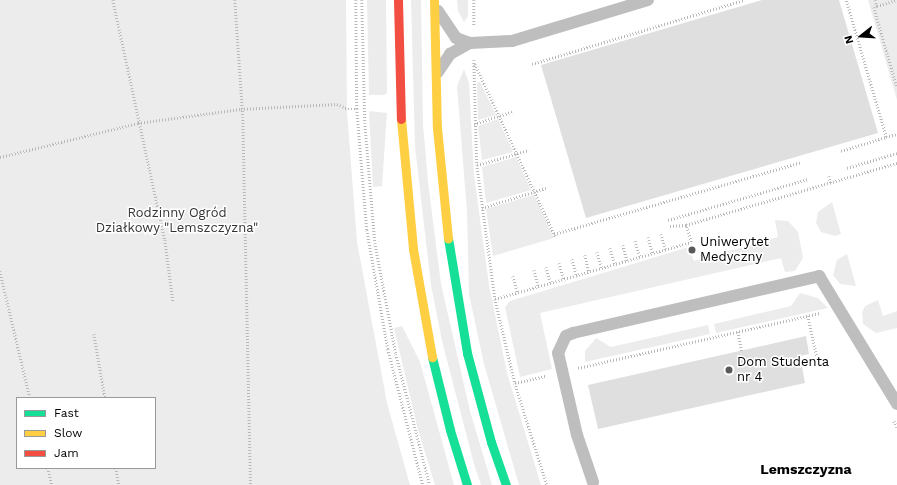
<!DOCTYPE html>
<html>
<head>
<meta charset="utf-8">
<style>
	body { margin:0 }
	#map { position:relative; width:897px; height:485px; overflow:hidden; background:#fff; font-family:"Work Sans",sans-serif }
	div>[style] { position:absolute }
	[style*='--x'] { left:calc(var(--x)*1px); top:calc(var(--y)*1px); width:calc(var(--w)*1px); rotate:calc(var(--a)*1deg) }
	.green>* { inset:0; background:#ececec }
	.building>* { inset:0; background:#dfdfdf }
	.path>* { height:2.5px; margin-top:-1.25px; transform-origin:0; background:repeating-linear-gradient(90deg,#b9b9b9 0 1px,transparent 0 3px) }
	.lane>* { height:12px; margin:-6px; padding:0 6px; transform-origin:6px; border-radius:6px; background:#bebebe }
	.fast>* { height:9px; margin:-4.5px; padding:0 4.5px; transform-origin:4.5px; border-radius:4.5px; background:#16e098 }
	.slow>* { height:9px; margin:-4.5px; padding:0 4.5px; transform-origin:4.5px; border-radius:4.5px; background:#ffcf43 }
	.jam>* { height:9px; margin:-4.5px; padding:0 4.5px; transform-origin:4.5px; border-radius:4.5px; background:#f24e42 }
	.dots>* { width:11px; height:11px; translate:-50% -50%; box-sizing:border-box; border:2px solid #fff; border-radius:50% }
	span { translate:-50% -50%; white-space:nowrap; text-align:center; line-height:1.15; -webkit-text-stroke:3px #fff; paint-order:stroke }
	.park-label { font-size:13px; color:#333 }
	.poi-label { font-size:13px; color:#000 }
	.left { translate:0 -50%; text-align:left }
	.neighbourhood-label { font-size:14px; color:#000; font-weight:700 }
	.legend { position:absolute; left:16px; top:397px; width:140px; height:72px; box-sizing:border-box; background:#fff; border:1px solid #999; margin:0; padding:5px 7px; list-style:none; font-size:12px; color:#000 }
	.legend li { display:flex; align-items:center; gap:8px; height:20px }
	.legend b { width:20px; border:1px solid #999 }
	.north { position:absolute; left:841px; top:16px; width:40px; height:40px; -webkit-text-stroke:3px #fff; paint-order:stroke; rotate:253deg; font-size:11px; font-weight:700; line-height:16px; text-align:center; color:#000 }
	.north::after { content:''; display:block; margin:auto; width:14px; height:18px; background:#000; clip-path:polygon(50% 0,100% 100%,50% 72%,0 100%) }
</style>
</head>
<body>
<div id="map">
	<div class="green">
		<i style="clip-path:polygon(evenodd,0 0,346px 0,347px 112px,357px 242px,387px 403px,410px 485px,0 485px,0 0,17px 398px,155px 398px,155px 468px,17px 468px,17px 398px)"></i>
		<i style="clip-path:polygon(367px 0,386px 0,387px 93px,384px 95px,369px 95px)"></i>
		<i style="clip-path:polygon(411px 0,421px 0,423px 124px,428px 182px,441px 284px,470px 411px,492px 485px,481px 485px,474px 464px,442px 341px,431px 285px,415px 147px)"></i>
		<i style="clip-path:polygon(457px 0,468px 0,468px 16px,464px 22px,458px 11px)"></i>
		<i style="clip-path:polygon(868px 0,897px 0,897px 100px)"></i>
		<i style="clip-path:polygon(464px 69px,469px 83px,474px 175px,489px 285px,507px 373px,541px 485px,519px 485px,484px 364px,469px 294px,467px 212px,457px 86px)"></i>
		<i style="clip-path:polygon(480px 82px,496px 115px,478px 120px,477px 83px)"></i>
		<i style="clip-path:polygon(369px 111px,387px 113px,382px 186px,373px 187px)"></i>
		<i style="clip-path:polygon(498px 119px,513px 152px,482px 160px,478px 126px)"></i>
		<i style="clip-path:polygon(516px 157px,531px 190px,486px 203px,482px 167px)"></i>
		<i style="clip-path:polygon(534px 195px,554px 238px,493px 256px,486px 209px)"></i>
		<i style="clip-path:polygon(832px 202px,841px 234px,835px 236px,821px 232px,816px 223px,818px 212px)"></i>
		<i style="clip-path:polygon(775px 220px,788px 221px,798px 232px,803px 258px,795px 271px,785px 272px,781px 258px,540px 313px,552px 369px,520px 377px,505px 307px,510px 301px,689px 247px,694px 261px,778px 237px)"></i>
		<i style="clip-path:polygon(847px 254px,856px 286px,840px 284px,833px 275px,837px 260px)"></i>
		<i style="clip-path:polygon(800px 293px,818px 298px,828px 308px,716px 333px,714px 324px,791px 306px)"></i>
		<i style="clip-path:polygon(878px 300px,883px 316px,897px 311px,897px 328px,876px 333px,863px 324px,862px 313px,865px 306px)"></i>
		<i style="clip-path:polygon(708px 325px,710px 334px,585px 362px,585px 351px,596px 338px,611px 347px)"></i>
		<i style="clip-path:polygon(402px 326px,420px 362px,454px 485px,435px 485px,418px 430px,394px 328px)"></i>
	</div>
	<div class="building">
		<i style="clip-path:polygon(762px 0,839px 0,878px 133px,586px 218px,541px 65px)"></i>
		<i style="clip-path:polygon(806px 336px,809px 354px,800px 356px,805px 383px,598px 429px,588px 385px)"></i>
	</div>
	<div class="path">
		<i style="--x:113;--y:0;--w:246;--a:77.8"></i>
		<i style="--x:165;--y:240;--w:62;--a:82.5"></i>
		<i style="--x:235;--y:0;--w:117;--a:86.1"></i>
		<i style="--x:243;--y:117;--w:368;--a:88.8"></i>
		<i style="--x:356;--y:0;--w:109;--a:89.5"></i>
		<i style="--x:357;--y:109;--w:121;--a:85.3"></i>
		<i style="--x:367;--y:230;--w:121;--a:80"></i>
		<i style="--x:388;--y:349;--w:140;--a:75.6"></i>
		<i style="--x:362;--y:0;--w:123;--a:88.6"></i>
		<i style="--x:365;--y:123;--w:120;--a:85.2"></i>
		<i style="--x:375;--y:243;--w:113;--a:79.3"></i>
		<i style="--x:396;--y:354;--w:135;--a:75.5"></i>
		<i style="--x:474;--y:0;--w:25;--a:90"></i>
		<i style="--x:875;--y:0;--w:6;--a:72"></i>
		<i style="--x:877;--y:6;--w:3;--a:162"></i>
		<i style="--x:874;--y:7;--w:83;--a:74"></i>
		<i style="--x:877;--y:6;--w:21;--a:-17"></i>
		<i style="--x:474;--y:60;--w:105;--a:88.4"></i>
		<i style="--x:477;--y:165;--w:135;--a:82.3"></i>
		<i style="--x:495;--y:299;--w:86;--a:76.6"></i>
		<i style="--x:515;--y:383;--w:107;--a:72.6"></i>
		<i style="--x:475;--y:64;--w:192;--a:65"></i>
		<i style="--x:532;--y:64;--w:221;--a:-16.8"></i>
		<i style="--x:474;--y:124;--w:40;--a:-18"></i>
		<i style="--x:886;--y:137;--w:11;--a:-15"></i>
		<i style="--x:841;--y:151;--w:47;--a:-17.3"></i>
		<i style="--x:886;--y:137;--w:143;--a:-106.3"></i>
		<i style="--x:0;--y:157;--w:142;--a:-13.8"></i>
		<i style="--x:138;--y:123;--w:104;--a:-7.7"></i>
		<i style="--x:241;--y:109;--w:96;--a:-3"></i>
		<i style="--x:337;--y:104;--w:12;--a:24"></i>
		<i style="--x:348;--y:109;--w:9;--a:0"></i>
		<i style="--x:477;--y:165;--w:54;--a:-16.1"></i>
		<i style="--x:847;--y:168;--w:52;--a:-16.7"></i>
		<i style="--x:829;--y:176;--w:7;--a:74"></i>
		<i style="--x:482;--y:208;--w:67;--a:-17.4"></i>
		<i style="--x:668;--y:220;--w:146;--a:-16.3"></i>
		<i style="--x:670;--y:226;--w:16;--a:-4"></i>
		<i style="--x:686;--y:225;--w:220;--a:-16.4"></i>
		<i style="--x:554;--y:234;--w:258;--a:-16.2"></i>
		<i style="--x:661;--y:234;--w:17;--a:73"></i>
		<i style="--x:648;--y:237;--w:17;--a:73"></i>
		<i style="--x:635;--y:241;--w:16;--a:72"></i>
		<i style="--x:623;--y:245;--w:16;--a:75"></i>
		<i style="--x:610;--y:248;--w:17;--a:73"></i>
		<i style="--x:597;--y:252;--w:17;--a:73"></i>
		<i style="--x:585;--y:255;--w:17;--a:77"></i>
		<i style="--x:572;--y:259;--w:18;--a:74"></i>
		<i style="--x:559;--y:263;--w:17;--a:73"></i>
		<i style="--x:546;--y:267;--w:17;--a:73"></i>
		<i style="--x:534;--y:270;--w:18;--a:74"></i>
		<i style="--x:0;--y:271;--w:130;--a:76.7"></i>
		<i style="--x:513;--y:276;--w:18;--a:74"></i>
		<i style="--x:495;--y:299;--w:204;--a:-16.2"></i>
		<i style="--x:691;--y:242;--w:18;--a:-106"></i>
		<i style="--x:808;--y:316;--w:42;--a:77.6"></i>
		<i style="--x:738;--y:332;--w:19;--a:78"></i>
		<i style="--x:94;--y:334;--w:65;--a:80.2"></i>
		<i style="--x:578;--y:368;--w:249;--a:-12.8"></i>
		<i style="--x:515;--y:383;--w:32;--a:-13"></i>
		<i style="--x:894;--y:421;--w:7;--a:63"></i>
		<i style="--x:48;--y:468;--w:17;--a:77"></i>
		<i style="--x:116;--y:468;--w:17;--a:80"></i>
	</div>
	<div class="lane">
		<i style="--x:438;--y:11;--w:32;--a:56"></i>
		<i style="--x:456;--y:38;--w:15;--a:20"></i>
		<i style="--x:438;--y:72;--w:22;--a:-56"></i>
		<i style="--x:450;--y:54;--w:23;--a:-29"></i>
		<i style="--x:470;--y:43;--w:42;--a:-2.7"></i>
		<i style="--x:512;--y:41;--w:142;--a:-16.8"></i>
		<i style="--x:593;--y:482;--w:50;--a:-108.8"></i>
		<i style="--x:577;--y:435;--w:84;--a:-103"></i>
		<i style="--x:558;--y:353;--w:19;--a:-65"></i>
		<i style="--x:566;--y:336;--w:8;--a:-23"></i>
		<i style="--x:573;--y:333;--w:253;--a:-13"></i>
		<i style="--x:819;--y:276;--w:150;--a:58.6"></i>
	</div>
	<div class="fast">
		<i style="--x:448;--y:238;--w:117;--a:80.6"></i>
		<i style="--x:467;--y:353;--w:92;--a:74.9"></i>
		<i style="--x:491;--y:442;--w:46;--a:70.8"></i>
		<i style="--x:432;--y:357;--w:75;--a:76.1"></i>
		<i style="--x:450;--y:430;--w:58;--a:72.8"></i>
	</div>
	<div class="slow">
		<i style="--x:434;--y:0;--w:128;--a:88.7"></i>
		<i style="--x:437;--y:128;--w:111;--a:84.3"></i>
		<i style="--x:401;--y:119;--w:131;--a:84.7"></i>
		<i style="--x:413;--y:249;--w:110;--a:80"></i>
	</div>
	<div class="jam">
		<i style="--x:398;--y:0;--w:119;--a:88.6"></i>
	</div>
	<div class="dots">
		<i style="left:692px;top:250px;background:#595959"></i>
		<i style="left:729px;top:370px;background:#595959"></i>
	</div>
	<div class="park-label">
		<span style="left:177px;top:221px">Rodzinny Ogród<br>Działkowy "Lemszczyzna"</span>
	</div>
	<div class="poi-label">
		<span class="left" style="left:700px;top:250px">Uniwerytet<br>Medyczny</span>
		<span class="left" style="left:737px;top:370px">Dom Studenta<br>nr 4</span>
	</div>
	<div class="neighbourhood-label">
		<span style="left:806px;top:469px">Lemszczyzna</span>
	</div>
	<ul class="legend">
	<li><b style="height:5px;background:#16e098"></b>Fast</li>
	<li><b style="height:5px;background:#ffcf43"></b>Slow</li>
	<li><b style="height:5px;background:#f24e42"></b>Jam</li>
	</ul>
	<div class="north">N</div>
</div>
</body>
</html>
